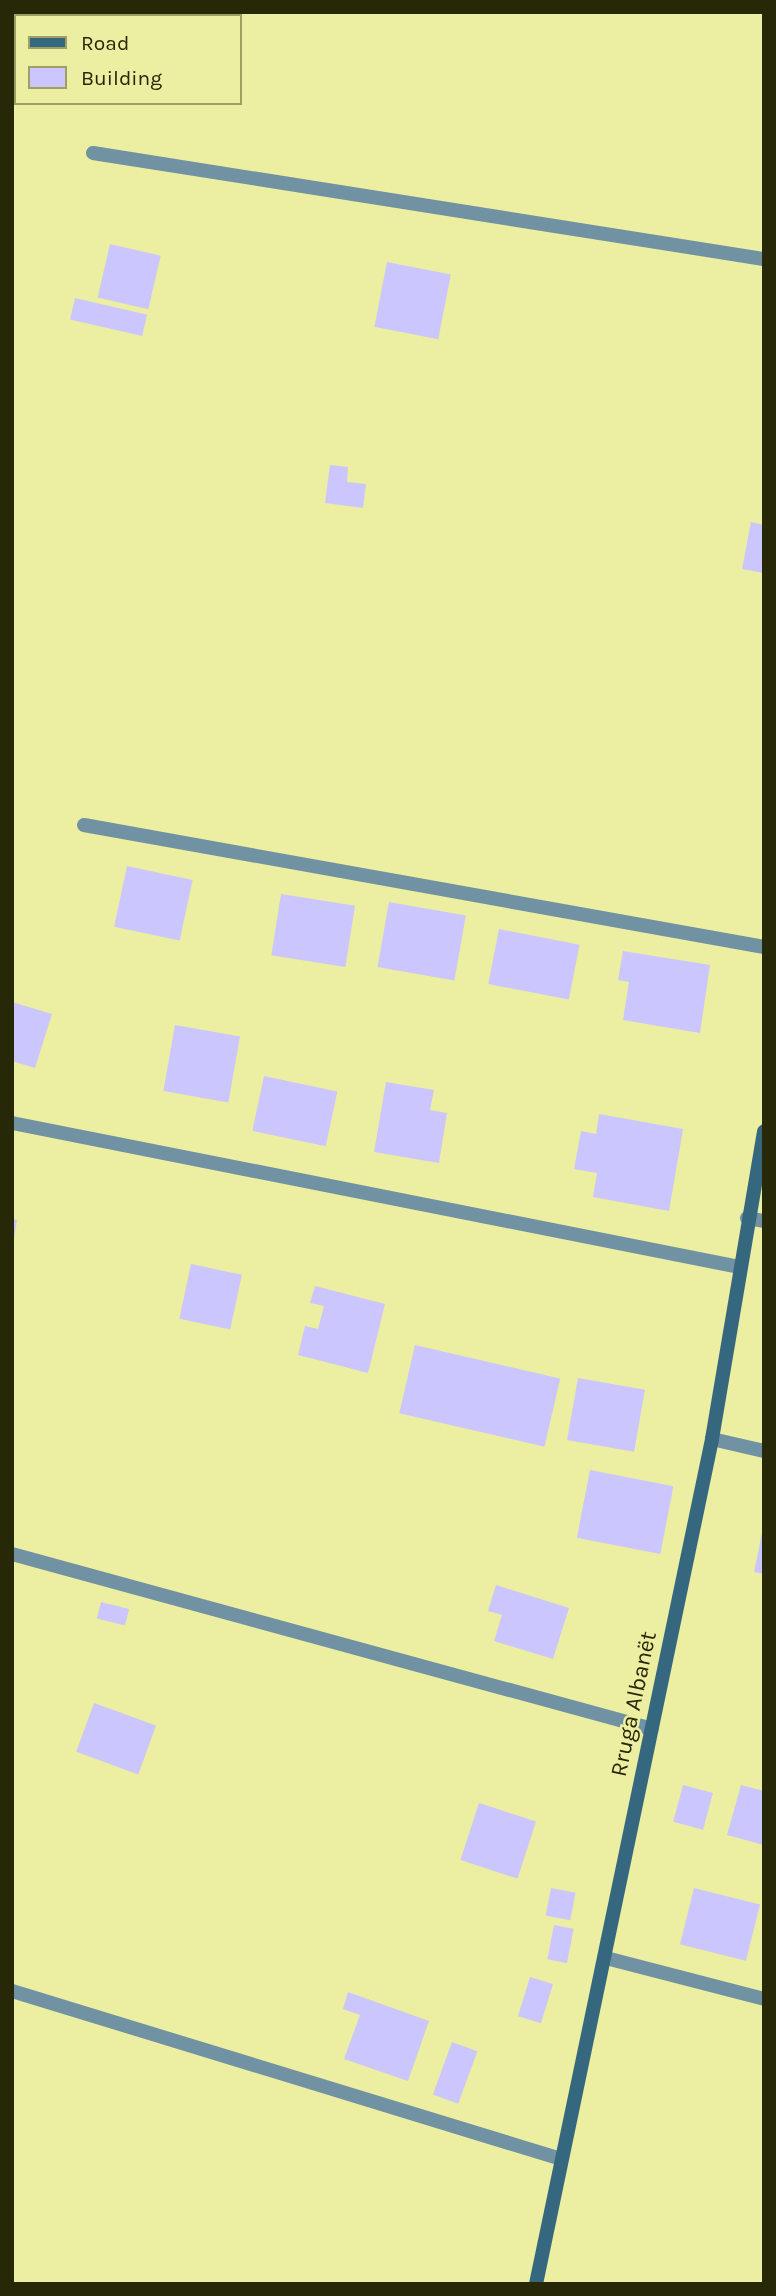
<!DOCTYPE html>
<html>
<head>
<meta charset="utf-8">
<style>
	body { margin:0 }
	#map { position:relative; width:776px; height:2296px; overflow:hidden; background:#eceea1; font-family:Karla,sans-serif }
	div>[style] { position:absolute }
	[style*='--x'] { left:calc(var(--x)*1px); top:calc(var(--y)*1px); width:calc(var(--w)*1px); rotate:calc(var(--a)*1deg) }
	.building>* { inset:0; background:#ccc6fe; transform-origin:0 0 }
	.lane>* { height:14px; margin:-7px; padding:0 7px; transform-origin:7px; border-radius:7px; background:#7192a2 }
	.street>* { height:14px; margin:-7px; padding:0 7px; transform-origin:7px; border-radius:7px; background:#7192a2 }
	.secondary>* { height:14px; margin:-7px; padding:0 7px; transform-origin:7px; border-radius:7px; background:#35687f }
	span { translate:-50% -50%; white-space:nowrap; text-align:center; line-height:1.15; -webkit-text-stroke:5px #eceea1; paint-order:stroke }
	.street-label { font-size:23px; color:#272808 }
	.frame { position:absolute; inset:0; border:14px solid #272808; pointer-events:none }
	.legend { position:absolute; left:14px; top:14px; width:228px; height:91px; box-sizing:border-box; background:#eceea1; border:2px solid #9d9f64; margin:0; padding:9px 12px; list-style:none; font-size:21px; color:#272808 }
	.legend li { display:flex; align-items:center; gap:14px; height:35px }
	.legend b { width:35px; border:2px solid #9d9f64 }
</style>
</head>
<body>
<div id="map">
	<div class="building">
		<i style="left:110px;top:244px;width:52px;height:55px;rotate:13deg"></i>
		<i style="left:387px;top:262px;width:65px;height:66px;rotate:11deg"></i>
		<i style="left:75px;top:298px;width:74px;height:22px;rotate:13deg"></i>
		<i style="clip-path:polygon(330px 465px,348px 467px,347px 482px,366px 484px,363px 508px,325px 503px)"></i>
		<i style="clip-path:polygon(751px 522px,764px 525px,764px 573px,742px 569px)"></i>
		<i style="left:127px;top:866px;width:67px;height:62px;rotate:12deg"></i>
		<i style="left:281px;top:894px;width:75px;height:62px;rotate:9deg"></i>
		<i style="left:389px;top:902px;width:78px;height:66px;rotate:10deg"></i>
		<i style="left:499px;top:929px;width:82px;height:56px;rotate:11deg"></i>
		<i style="clip-path:polygon(623px 951px,710px 965px,700px 1033px,623px 1020px,629px 982px,618px 980px)"></i>
		<i style="clip-path:polygon(12px 1002px,52px 1014px,35px 1068px,12px 1061px)"></i>
		<i style="left:175px;top:1025px;width:66px;height:67px;rotate:10deg"></i>
		<i style="left:264px;top:1076px;width:75px;height:56px;rotate:12deg"></i>
		<i style="clip-path:polygon(386px 1082px,434px 1090px,430px 1110px,447px 1113px,439px 1163px,374px 1152px)"></i>
		<i style="clip-path:polygon(599px 1114px,683px 1129px,669px 1211px,593px 1197px,597px 1173px,574px 1169px,581px 1131px,596px 1134px)"></i>
		<i style="clip-path:polygon(12px 1219px,17px 1220px,14px 1238px,12px 1238px)"></i>
		<i style="left:191px;top:1264px;width:52px;height:56px;rotate:12deg"></i>
		<i style="clip-path:polygon(315px 1286px,385px 1304px,368px 1373px,298px 1355px,305px 1326px,318px 1329px,324px 1306px,310px 1303px)"></i>
		<i style="left:415px;top:1345px;width:149px;height:70px;rotate:13deg"></i>
		<i style="left:578px;top:1378px;width:68px;height:63px;rotate:10deg"></i>
		<i style="left:590px;top:1470px;width:85px;height:69px;rotate:11deg"></i>
		<i style="clip-path:polygon(763px 1528px,764px 1529px,764px 1574px,754px 1572px)"></i>
		<i style="clip-path:polygon(496px 1585px,569px 1608px,553px 1659px,494px 1641px,502px 1615px,488px 1611px)"></i>
		<i style="left:101px;top:1602px;width:29px;height:17px;rotate:14deg"></i>
		<i style="left:94px;top:1703px;width:66px;height:52px;rotate:20deg"></i>
		<i style="left:683px;top:1785px;width:31px;height:38px;rotate:15deg"></i>
		<i style="clip-path:polygon(741px 1785px,764px 1791px,764px 1845px,727px 1835px)"></i>
		<i style="left:479px;top:1803px;width:60px;height:60px;rotate:18deg"></i>
		<i style="left:551px;top:1888px;width:25px;height:28px;rotate:11deg"></i>
		<i style="left:694px;top:1888px;width:68px;height:58px;rotate:14deg"></i>
		<i style="left:554px;top:1925px;width:20px;height:35px;rotate:11deg"></i>
		<i style="left:530px;top:1977px;width:24px;height:41px;rotate:17deg"></i>
		<i style="clip-path:polygon(348px 1992px,429px 2021px,408px 2081px,344px 2059px,360px 2015px,343px 2009px)"></i>
		<i style="left:452px;top:2042px;width:27px;height:56px;rotate:20deg"></i>
	</div>
	<div class="lane">
		<i style="--x:747;--y:1218;--w:17;--a:10"></i>
	</div>
	<div class="street">
		<i style="--x:93;--y:153;--w:679;--a:8.98"></i>
		<i style="--x:84;--y:825;--w:691;--a:10.17"></i>
		<i style="--x:12;--y:1123;--w:741;--a:11.2"></i>
		<i style="--x:712;--y:1439;--w:53;--a:13"></i>
		<i style="--x:12;--y:1554;--w:663;--a:15.29"></i>
		<i style="--x:606;--y:1958;--w:163;--a:14.5"></i>
		<i style="--x:12;--y:1991;--w:574;--a:17.01"></i>
	</div>
	<div class="secondary">
		<i style="--x:536;--y:2284;--w:863;--a:-78.23"></i>
		<i style="--x:712;--y:1439;--w:312;--a:-80.4"></i>
	</div>
	<div class="street-label">
		<span style="left:634px;top:1704px;rotate:-78deg">Rruga Albanët</span>
	</div>
	<div class="frame"></div>
	<ul class="legend">
	<li><b style="height:9px;background:#35687f"></b>Road</li>
	<li><b style="height:19px;background:#ccc6fe"></b>Building</li>
	</ul>
</div>
</body>
</html>
